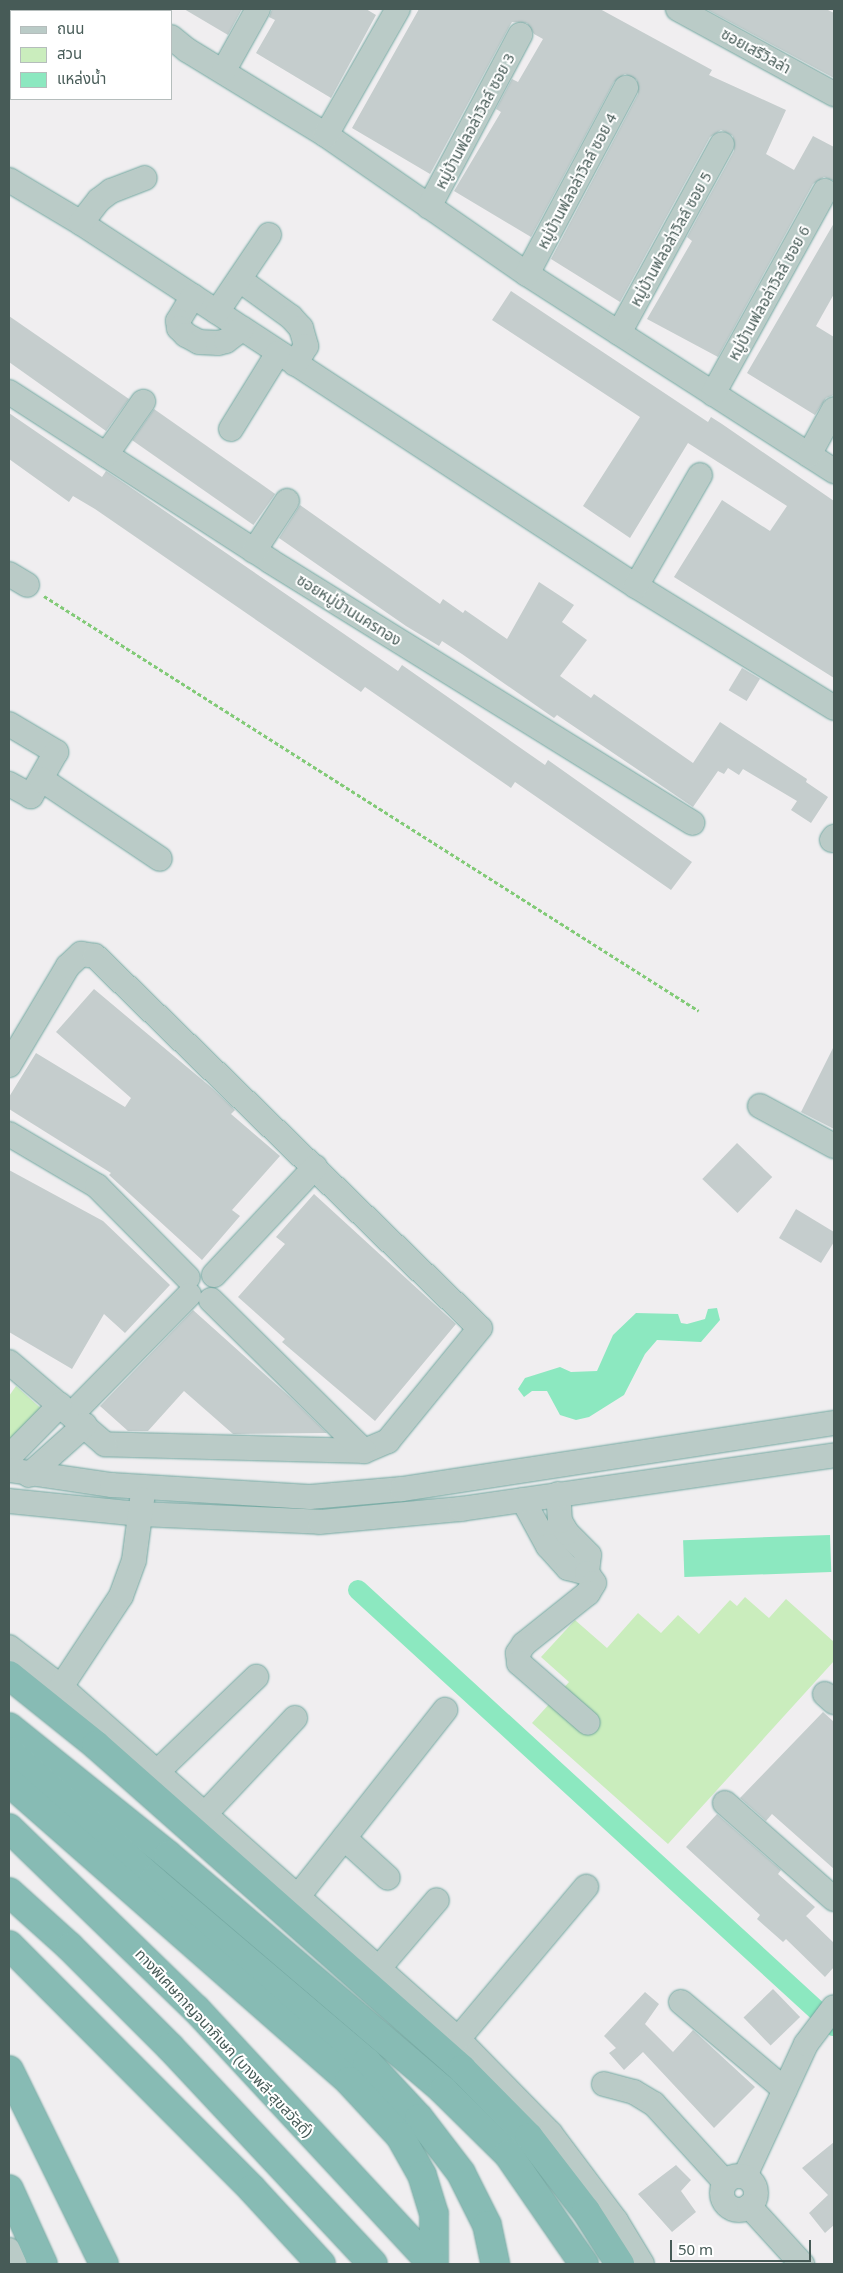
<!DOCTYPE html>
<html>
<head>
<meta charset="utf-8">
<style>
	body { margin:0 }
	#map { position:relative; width:843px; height:2273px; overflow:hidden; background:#f0eef0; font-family:"Noto Sans","Noto Sans Thai",sans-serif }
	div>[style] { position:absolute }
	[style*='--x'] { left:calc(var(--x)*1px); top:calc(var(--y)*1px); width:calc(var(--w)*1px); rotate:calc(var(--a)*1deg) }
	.green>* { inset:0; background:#caedbd }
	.water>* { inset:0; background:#8ce8c0; transform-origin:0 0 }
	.canal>* { height:20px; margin:-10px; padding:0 10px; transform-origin:10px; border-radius:10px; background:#8ce8c0 }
	.building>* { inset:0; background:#c5cdcd; transform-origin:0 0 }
	.path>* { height:3px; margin-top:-1.5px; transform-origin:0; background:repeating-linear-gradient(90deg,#82ca77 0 4px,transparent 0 6.5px) }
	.roads { filter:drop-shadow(0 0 1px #72a7a0) drop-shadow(0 0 1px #72a7a0) }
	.minor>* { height:24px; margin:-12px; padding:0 12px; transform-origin:12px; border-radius:12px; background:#bacbc7 }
	.minor>.ring { margin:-12px; padding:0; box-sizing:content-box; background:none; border:24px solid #bacbc7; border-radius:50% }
	.highway>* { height:28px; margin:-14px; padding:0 14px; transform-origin:14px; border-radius:14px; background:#87bbb4 }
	span { translate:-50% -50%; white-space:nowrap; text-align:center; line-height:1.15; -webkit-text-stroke:4px #fff; paint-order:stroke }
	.street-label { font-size:15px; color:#475b57 }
	.frame { position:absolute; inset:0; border:10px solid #475b57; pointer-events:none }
	.legend { position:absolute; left:10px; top:10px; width:162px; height:90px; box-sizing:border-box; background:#fff; border:1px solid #b5bdbc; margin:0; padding:6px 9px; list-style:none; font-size:15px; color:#475b57 }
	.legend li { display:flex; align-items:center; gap:10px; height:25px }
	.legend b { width:25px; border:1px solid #b5bdbc }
	.scale { position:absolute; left:670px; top:2240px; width:141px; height:22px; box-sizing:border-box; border:2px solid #475b57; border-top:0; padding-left:6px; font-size:15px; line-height:18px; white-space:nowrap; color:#475b57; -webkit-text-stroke:4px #fff; paint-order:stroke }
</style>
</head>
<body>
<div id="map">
	<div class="green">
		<i style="clip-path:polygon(16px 1386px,45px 1412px,9px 1443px,9px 1396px)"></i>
		<i style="clip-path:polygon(745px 1597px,769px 1618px,786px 1599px,834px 1642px,834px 1661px,668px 1844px,532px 1723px,569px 1682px,541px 1657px,575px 1620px,607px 1648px,638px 1613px,661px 1633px,678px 1615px,699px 1634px,730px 1600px,737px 1606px)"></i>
	</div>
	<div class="water">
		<i style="clip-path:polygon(717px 1308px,720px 1320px,701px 1342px,657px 1340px,645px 1354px,624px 1395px,589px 1417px,576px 1420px,560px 1415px,547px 1391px,532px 1391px,524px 1397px,518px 1389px,525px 1378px,560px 1367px,571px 1372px,597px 1371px,613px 1335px,636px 1313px,678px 1314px,681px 1323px,687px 1324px,705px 1319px,708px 1309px)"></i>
		<i style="left:830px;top:1535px;width:37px;height:147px;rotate:88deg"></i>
	</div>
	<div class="canal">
		<i style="--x:358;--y:1590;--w:646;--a:42.49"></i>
	</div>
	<div class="building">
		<i style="clip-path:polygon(184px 9px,242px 9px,228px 35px)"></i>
		<i style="clip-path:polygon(272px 9px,366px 9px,376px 15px,331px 98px,256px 53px,275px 20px,269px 17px)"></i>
		<i style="clip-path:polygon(419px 9px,600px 9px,712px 70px,709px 75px,786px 110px,766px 154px,794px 170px,813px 136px,834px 147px,834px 181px,824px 177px,813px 184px,718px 357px,647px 319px,692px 241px,687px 237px,734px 151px,733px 136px,721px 130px,710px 137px,620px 302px,551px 259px,638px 94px,637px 80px,625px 74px,614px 82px,531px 237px,454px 191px,501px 112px,496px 109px,512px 79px,518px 82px,543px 39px,534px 34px,527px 23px,512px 22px,508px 29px,430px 174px,352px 128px)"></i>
		<i style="clip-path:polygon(706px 9px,826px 9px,834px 13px,834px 78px)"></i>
		<i style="clip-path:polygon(834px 223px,834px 294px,816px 326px,834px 337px,834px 395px,826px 398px,815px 415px,747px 373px)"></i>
		<i style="clip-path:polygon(511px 291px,708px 422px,711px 417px,722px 424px,834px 501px,834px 678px,674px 577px,722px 500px,770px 531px,787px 506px,688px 443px,630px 538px,583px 506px,640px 417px,492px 320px)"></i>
		<i style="clip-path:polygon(9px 316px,129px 399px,106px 431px,9px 362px)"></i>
		<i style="left:154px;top:409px;width:148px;height:38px;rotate:35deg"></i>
		<i style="clip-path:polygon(9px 413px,102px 477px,106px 471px,127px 485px,398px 671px,402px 665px,545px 765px,548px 760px,692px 862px,671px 890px,515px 782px,511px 788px,365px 687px,361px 692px,95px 509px,73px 496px,69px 502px,9px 459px)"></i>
		<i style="clip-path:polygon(300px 505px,440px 604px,443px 599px,463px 613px,465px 610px,507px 639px,539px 582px,574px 605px,562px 622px,587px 640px,560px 676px,591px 698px,594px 694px,693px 763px,720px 722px,807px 779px,806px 782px,828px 797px,811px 823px,791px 810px,797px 801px,743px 769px,739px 775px,728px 768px,724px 774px,718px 771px,693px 807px,557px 715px,554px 718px,462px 654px,442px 641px,439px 646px,406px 626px,279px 538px)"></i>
		<i style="left:742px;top:668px;width:21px;height:26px;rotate:31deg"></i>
		<i style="clip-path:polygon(94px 989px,212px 1088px,235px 1110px,231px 1114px,280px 1156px,232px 1210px,240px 1216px,202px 1260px,109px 1175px,111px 1173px,9px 1109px,9px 1097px,36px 1053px,125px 1107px,131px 1098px,56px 1032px)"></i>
		<i style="clip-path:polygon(834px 1046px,834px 1129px,801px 1112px)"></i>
		<i style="left:737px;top:1143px;width:49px;height:50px;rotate:44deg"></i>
		<i style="clip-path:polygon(9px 1170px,103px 1221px,170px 1285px,125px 1333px,104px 1314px,72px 1369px,9px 1332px)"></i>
		<i style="clip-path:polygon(314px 1194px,456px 1324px,375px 1421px,282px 1342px,285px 1339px,238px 1297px,285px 1244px,276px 1237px)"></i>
		<i style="clip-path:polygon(796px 1209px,834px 1232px,834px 1242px,821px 1263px,779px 1238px)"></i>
		<i style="clip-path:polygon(193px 1310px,290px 1397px,327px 1433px,233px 1434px,184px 1391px,148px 1431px,128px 1431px,100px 1406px)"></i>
		<i style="clip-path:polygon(823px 1712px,834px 1722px,834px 1869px,772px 1814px,766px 1821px,740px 1798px)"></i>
		<i style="clip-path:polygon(717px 1814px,781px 1870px,778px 1874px,815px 1907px,806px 1916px,834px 1943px,834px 1967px,825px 1977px,786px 1939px,783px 1942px,757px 1919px,760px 1915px,686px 1847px)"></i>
		<i style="left:773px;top:1989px;width:39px;height:41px;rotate:46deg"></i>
		<i style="clip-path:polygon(645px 1992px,659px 2004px,645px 2024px,673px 2052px,693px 2030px,755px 2087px,714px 2128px,643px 2052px,624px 2070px,609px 2053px,616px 2048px,604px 2036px)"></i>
		<i style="clip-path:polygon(834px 2142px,834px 2225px,825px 2233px,809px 2213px,828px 2195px,802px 2168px)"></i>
		<i style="clip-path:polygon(676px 2165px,691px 2180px,681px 2191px,696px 2212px,672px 2232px,638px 2194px)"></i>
	</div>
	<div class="path">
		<i style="--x:44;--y:596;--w:775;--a:32.36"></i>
	</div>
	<div class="roads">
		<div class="minor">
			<i style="--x:149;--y:9;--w:2;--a:63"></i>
			<i style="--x:678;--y:9;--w:178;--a:28.6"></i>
			<i style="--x:171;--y:37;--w:21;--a:39"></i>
			<i style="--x:187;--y:50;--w:163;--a:31.4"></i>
			<i style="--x:326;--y:135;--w:244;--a:34.7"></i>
			<i style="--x:527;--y:274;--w:365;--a:32.7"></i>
			<i style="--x:224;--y:70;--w:70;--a:-60.9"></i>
			<i style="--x:326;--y:135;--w:145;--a:-60.3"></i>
			<i style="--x:9;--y:180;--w:84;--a:30.8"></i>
			<i style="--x:81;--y:223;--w:663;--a:33.19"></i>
			<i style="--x:636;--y:586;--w:233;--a:31.6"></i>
			<i style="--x:429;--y:207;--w:195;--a:-62.1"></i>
			<i style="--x:81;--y:223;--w:29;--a:-52"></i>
			<i style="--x:99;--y:200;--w:15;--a:-37"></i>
			<i style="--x:111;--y:191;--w:36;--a:-21"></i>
			<i style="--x:527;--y:274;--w:211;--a:-62"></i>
			<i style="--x:240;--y:280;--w:63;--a:36"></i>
			<i style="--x:291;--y:317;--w:15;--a:48"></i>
			<i style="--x:301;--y:328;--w:19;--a:74"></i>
			<i style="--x:306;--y:346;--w:21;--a:121"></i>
			<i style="--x:193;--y:296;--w:29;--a:121"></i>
			<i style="--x:178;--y:321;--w:7;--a:82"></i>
			<i style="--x:179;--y:328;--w:10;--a:45"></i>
			<i style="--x:186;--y:335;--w:15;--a:28"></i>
			<i style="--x:199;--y:342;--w:19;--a:3"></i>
			<i style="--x:218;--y:343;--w:8;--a:-14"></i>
			<i style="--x:226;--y:341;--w:20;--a:-37"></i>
			<i style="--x:217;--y:312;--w:93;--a:-56"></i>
			<i style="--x:619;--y:333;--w:215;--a:-61.4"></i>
			<i style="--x:9;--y:392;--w:311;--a:32.9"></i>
			<i style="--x:270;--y:561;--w:497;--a:31.8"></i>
			<i style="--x:713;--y:394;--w:232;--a:-61.1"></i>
			<i style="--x:231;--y:429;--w:89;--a:-58.3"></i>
			<i style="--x:106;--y:455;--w:65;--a:-55.1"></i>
			<i style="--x:809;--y:455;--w:52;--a:-61.5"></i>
			<i style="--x:254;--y:551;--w:60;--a:-56.6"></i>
			<i style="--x:9;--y:574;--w:21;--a:31"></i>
			<i style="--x:636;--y:586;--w:128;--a:-60"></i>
			<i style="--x:9;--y:724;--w:55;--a:30.8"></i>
			<i style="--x:56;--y:752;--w:51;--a:119.6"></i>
			<i style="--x:31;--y:796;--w:25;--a:-151"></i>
			<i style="--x:41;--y:779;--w:143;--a:33.9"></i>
			<i style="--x:832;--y:840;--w:4;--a:-56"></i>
			<i style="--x:9;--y:1065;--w:115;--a:-59.2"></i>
			<i style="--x:68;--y:966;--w:18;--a:-43"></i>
			<i style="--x:81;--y:954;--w:14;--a:8"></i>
			<i style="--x:95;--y:956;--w:535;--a:44.02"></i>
			<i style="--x:480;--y:1328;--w:146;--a:129.2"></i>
			<i style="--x:388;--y:1441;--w:26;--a:157"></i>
			<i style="--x:364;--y:1451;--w:259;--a:-178.5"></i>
			<i style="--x:105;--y:1444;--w:126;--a:-139.5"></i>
			<i style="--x:760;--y:1106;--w:84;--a:28.4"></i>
			<i style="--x:9;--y:1134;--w:102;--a:30.6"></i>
			<i style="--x:97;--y:1186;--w:129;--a:45.3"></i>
			<i style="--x:214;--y:1275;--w:148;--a:-46.9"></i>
			<i style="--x:211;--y:1300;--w:215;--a:44.6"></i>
			<i style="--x:72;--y:1414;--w:167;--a:-45.5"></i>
			<i style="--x:9;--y:1457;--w:73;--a:-45.6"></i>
			<i style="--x:9;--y:1470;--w:104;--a:8.3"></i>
			<i style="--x:112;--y:1485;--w:198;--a:3.5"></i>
			<i style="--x:310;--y:1497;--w:92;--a:-5"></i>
			<i style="--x:402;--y:1489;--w:437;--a:-8.7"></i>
			<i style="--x:29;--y:1475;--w:75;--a:-41.8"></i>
			<i style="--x:523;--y:1500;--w:52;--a:61.5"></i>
			<i style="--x:548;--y:1546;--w:30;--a:48"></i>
			<i style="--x:568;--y:1568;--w:20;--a:15"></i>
			<i style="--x:587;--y:1573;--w:18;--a:-84"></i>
			<i style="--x:589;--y:1555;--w:31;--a:-135"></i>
			<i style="--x:567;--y:1533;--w:14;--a:-120"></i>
			<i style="--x:560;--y:1521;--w:27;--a:-94"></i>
			<i style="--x:9;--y:1501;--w:132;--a:5.7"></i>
			<i style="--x:140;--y:1514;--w:180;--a:2.5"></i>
			<i style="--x:320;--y:1522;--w:142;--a:-5.3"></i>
			<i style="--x:461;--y:1509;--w:377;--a:-8.2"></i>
			<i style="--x:587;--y:1573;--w:12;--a:55"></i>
			<i style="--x:594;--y:1583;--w:12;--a:121"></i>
			<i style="--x:588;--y:1593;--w:82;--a:141.4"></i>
			<i style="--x:524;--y:1644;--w:11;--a:124"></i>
			<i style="--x:518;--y:1653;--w:10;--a:84"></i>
			<i style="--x:519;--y:1663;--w:91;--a:41"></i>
			<i style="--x:9;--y:1647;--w:66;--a:37.6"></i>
			<i style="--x:61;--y:1687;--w:531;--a:41.56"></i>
			<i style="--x:458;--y:2039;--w:132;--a:45.6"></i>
			<i style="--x:550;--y:2133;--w:110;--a:53.1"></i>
			<i style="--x:616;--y:2221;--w:50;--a:58.8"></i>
			<i style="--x:61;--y:1687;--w:109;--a:-56.6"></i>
			<i style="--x:121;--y:1596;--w:38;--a:-70"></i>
			<i style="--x:134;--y:1560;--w:61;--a:-82.4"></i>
			<i style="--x:825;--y:1694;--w:12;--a:42"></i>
			<i style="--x:156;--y:1773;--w:139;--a:-43.8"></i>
			<i style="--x:725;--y:1803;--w:145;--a:41.4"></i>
			<i style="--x:204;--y:1815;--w:133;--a:-46.8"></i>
			<i style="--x:344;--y:1838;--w:59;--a:42.3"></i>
			<i style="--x:299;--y:1895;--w:236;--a:-51.7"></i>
			<i style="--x:379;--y:1968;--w:89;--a:-49.5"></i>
			<i style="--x:681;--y:2002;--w:136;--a:40.2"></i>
			<i style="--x:458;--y:2039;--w:199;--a:-49.9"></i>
			<i style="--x:604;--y:2084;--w:31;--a:15"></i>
			<i style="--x:634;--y:2092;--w:23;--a:31"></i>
			<i style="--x:654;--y:2104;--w:105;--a:47.7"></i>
			<i style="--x:745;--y:2176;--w:145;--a:-65.2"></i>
			<i style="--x:806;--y:2044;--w:46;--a:-52.9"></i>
			<i class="ring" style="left:722px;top:2176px;width:10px;height:10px"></i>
			<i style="--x:749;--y:2206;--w:79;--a:47.6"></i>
			<i style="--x:9;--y:2250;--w:15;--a:67"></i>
		</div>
		<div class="highway">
			<i style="--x:9;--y:1675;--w:112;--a:38.8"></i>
			<i style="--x:96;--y:1745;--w:489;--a:41.5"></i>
			<i style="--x:462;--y:2069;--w:95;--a:45.4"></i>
			<i style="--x:529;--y:2137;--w:93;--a:52.4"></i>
			<i style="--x:586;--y:2211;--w:63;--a:57.3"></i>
			<i style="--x:9;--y:1727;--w:204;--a:38.8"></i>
			<i style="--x:168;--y:1855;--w:362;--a:40.5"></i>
			<i style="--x:443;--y:2090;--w:91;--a:44.6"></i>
			<i style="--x:508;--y:2154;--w:134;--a:55.4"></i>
			<i style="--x:9;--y:1752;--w:193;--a:41.6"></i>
			<i style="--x:153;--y:1880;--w:281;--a:40.4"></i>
			<i style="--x:367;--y:2062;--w:76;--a:47.1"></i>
			<i style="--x:419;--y:2118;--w:69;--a:52.6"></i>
			<i style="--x:461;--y:2173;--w:58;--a:63.4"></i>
			<i style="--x:487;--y:2225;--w:40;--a:78"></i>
			<i style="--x:9;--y:1782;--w:453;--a:41.3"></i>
			<i style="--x:349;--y:2081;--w:75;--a:47.2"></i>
			<i style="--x:400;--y:2136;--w:45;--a:60.6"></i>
			<i style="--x:422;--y:2175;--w:41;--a:72.9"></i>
			<i style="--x:434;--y:2214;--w:50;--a:90"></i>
			<i style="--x:9;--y:1828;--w:260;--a:44.1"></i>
			<i style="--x:196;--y:2009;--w:347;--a:47.2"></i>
			<i style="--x:9;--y:1892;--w:82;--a:42"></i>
			<i style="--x:70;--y:1947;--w:141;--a:45"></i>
			<i style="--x:170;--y:2047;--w:297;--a:46.9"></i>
			<i style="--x:9;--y:1945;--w:344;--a:45.1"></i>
			<i style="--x:252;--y:2189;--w:102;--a:47.4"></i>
			<i style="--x:9;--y:2070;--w:216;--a:63.9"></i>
			<i style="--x:9;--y:2189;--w:82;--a:65.6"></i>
		</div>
	</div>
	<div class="street-label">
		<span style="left:756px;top:51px;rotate:29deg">ซอยเสรีวิลล่า</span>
		<span style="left:475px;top:121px;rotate:-62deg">หมู่บ้านฟลอล่าวิลล์ ซอย 3</span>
		<span style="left:577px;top:181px;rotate:-62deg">หมู่บ้านฟลอล่าวิลล์ ซอย 4</span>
		<span style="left:671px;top:239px;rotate:-61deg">หมู่บ้านฟลอล่าวิลล์ ซอย 5</span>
		<span style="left:769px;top:293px;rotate:-61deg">หมู่บ้านฟลอล่าวิลล์ ซอย 6</span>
		<span style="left:349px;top:610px;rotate:32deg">ซอยหมู่บ้านนครทอง</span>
		<span style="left:224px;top:2043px;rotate:47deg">ทางพิเศษกาญจนาภิเษก (บางพลี-สุขสวัสดิ์)</span>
	</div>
	<div class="frame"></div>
	<ul class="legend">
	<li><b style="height:6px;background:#bacbc7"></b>ถนน</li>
	<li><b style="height:14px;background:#caedbd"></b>สวน</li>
	<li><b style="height:14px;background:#8ce8c0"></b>แหล่งน้ำ</li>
	</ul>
	<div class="scale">50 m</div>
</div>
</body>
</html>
